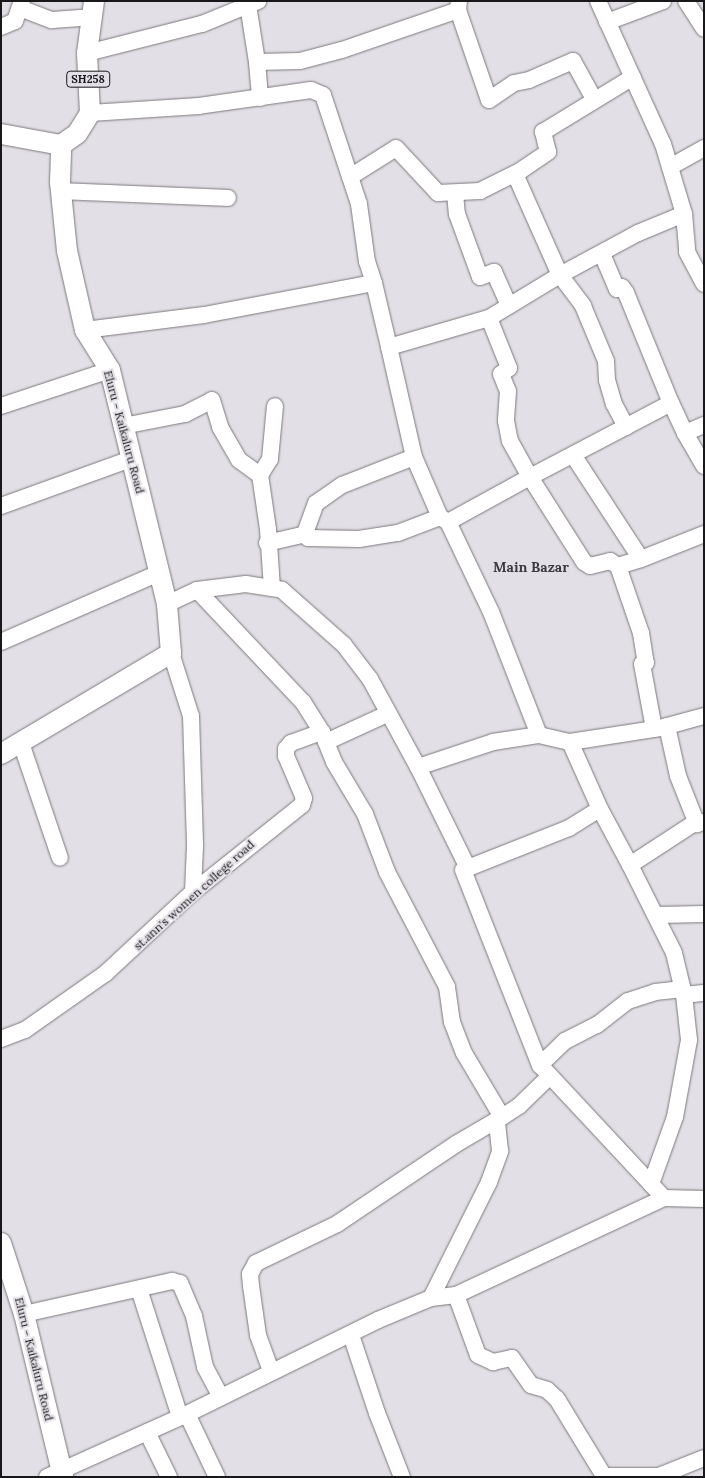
<!DOCTYPE html>
<html>
<head>
<meta charset="utf-8">
<style>
	body { margin:0 }
	#map { position:relative; width:705px; height:1478px; overflow:hidden; background:#e3dfe6; font-family:Lora,serif }
	div>[style] { position:absolute }
	[style*='--x'] { left:calc(var(--x)*1px); top:calc(var(--y)*1px); width:calc(var(--w)*1px); rotate:calc(var(--a)*1deg) }
	.roads { filter:drop-shadow(0 0 1px #7c787e) drop-shadow(0 0 1px #7c787e) }
	.minor>* { height:16px; margin:-8px; padding:0 8px; transform-origin:8px; border-radius:8px; background:#fff }
	.major>* { height:20px; margin:-10px; padding:0 10px; transform-origin:10px; border-radius:10px; background:#fff }
	span { translate:-50% -50%; white-space:nowrap; text-align:center; line-height:1.15; -webkit-text-stroke:4px #e3dfe6; paint-order:stroke }
	.shield-label span { padding:1px 4px; background:#e3dfe6; border:1px solid; border-radius:4px; -webkit-text-stroke-width:0 }
	.shield-label { font-size:11px; color:#181719; font-weight:700 }
	.street-label { font-size:12px; color:#181719 }
	.neighbourhood-label { font-size:14px; color:#3c393e; font-weight:700 }
	.frame { position:absolute; inset:0; border:2px solid #181719; pointer-events:none }
</style>
</head>
<body>
<div id="map">
	<div class="roads">
		<div class="minor">
			<i style="--x:598;--y:1;--w:157;--a:65.6"></i>
			<i style="--x:663;--y:144;--w:73;--a:73.3"></i>
			<i style="--x:684;--y:214;--w:38;--a:85"></i>
			<i style="--x:687;--y:252;--w:36;--a:62"></i>
			<i style="--x:686;--y:1;--w:33;--a:57"></i>
			<i style="--x:248;--y:5;--w:58;--a:81"></i>
			<i style="--x:257;--y:62;--w:43;--a:-1.3"></i>
			<i style="--x:300;--y:61;--w:43;--a:-14.7"></i>
			<i style="--x:342;--y:50;--w:123;--a:-19"></i>
			<i style="--x:458;--y:10;--w:9;--a:-84"></i>
			<i style="--x:20;--y:8;--w:34;--a:21"></i>
			<i style="--x:52;--y:20;--w:39;--a:-4"></i>
			<i style="--x:458;--y:10;--w:95;--a:71"></i>
			<i style="--x:489;--y:100;--w:30;--a:-34"></i>
			<i style="--x:514;--y:83;--w:15;--a:-11"></i>
			<i style="--x:529;--y:80;--w:48;--a:-23.4"></i>
			<i style="--x:573;--y:61;--w:43;--a:61.1"></i>
			<i style="--x:607;--y:22;--w:60;--a:-20.6"></i>
			<i style="--x:1;--y:27;--w:15;--a:-23"></i>
			<i style="--x:15;--y:21;--w:21;--a:-71"></i>
			<i style="--x:87;--y:53;--w:119;--a:-14.2"></i>
			<i style="--x:202;--y:24;--w:61;--a:-22.3"></i>
			<i style="--x:257;--y:62;--w:36;--a:85"></i>
			<i style="--x:670;--y:167;--w:39;--a:-29"></i>
			<i style="--x:515;--y:174;--w:111;--a:66"></i>
			<i style="--x:560;--y:275;--w:89;--a:-28.3"></i>
			<i style="--x:638;--y:233;--w:50;--a:-22.4"></i>
			<i style="--x:350;--y:177;--w:54;--a:-32.2"></i>
			<i style="--x:396;--y:148;--w:62;--a:47"></i>
			<i style="--x:438;--y:193;--w:42;--a:-2.7"></i>
			<i style="--x:480;--y:191;--w:45;--a:-26.6"></i>
			<i style="--x:520;--y:171;--w:34;--a:-34"></i>
			<i style="--x:548;--y:152;--w:21;--a:-104"></i>
			<i style="--x:543;--y:132;--w:105;--a:-31.4"></i>
			<i style="--x:61;--y:191;--w:167;--a:2.4"></i>
			<i style="--x:455;--y:193;--w:21;--a:85"></i>
			<i style="--x:457;--y:214;--w:67;--a:69.9"></i>
			<i style="--x:480;--y:277;--w:15;--a:-20"></i>
			<i style="--x:494;--y:272;--w:37;--a:66"></i>
			<i style="--x:602;--y:254;--w:38;--a:67"></i>
			<i style="--x:617;--y:289;--w:5;--a:-22"></i>
			<i style="--x:622;--y:287;--w:7;--a:56"></i>
			<i style="--x:626;--y:293;--w:119;--a:67.8"></i>
			<i style="--x:374;--y:283;--w:66;--a:76.8"></i>
			<i style="--x:389;--y:347;--w:104;--a:-16.2"></i>
			<i style="--x:489;--y:318;--w:83;--a:-31.2"></i>
			<i style="--x:560;--y:275;--w:39;--a:53"></i>
			<i style="--x:583;--y:306;--w:60;--a:67.3"></i>
			<i style="--x:606;--y:361;--w:19;--a:87"></i>
			<i style="--x:607;--y:380;--w:25;--a:74"></i>
			<i style="--x:614;--y:404;--w:26;--a:62"></i>
			<i style="--x:489;--y:318;--w:54;--a:68.2"></i>
			<i style="--x:509;--y:368;--w:10;--a:143"></i>
			<i style="--x:501;--y:374;--w:18;--a:68"></i>
			<i style="--x:508;--y:391;--w:30;--a:94"></i>
			<i style="--x:506;--y:421;--w:20;--a:79"></i>
			<i style="--x:510;--y:441;--w:41;--a:60.9"></i>
			<i style="--x:530;--y:477;--w:159;--a:-27.7"></i>
			<i style="--x:671;--y:403;--w:33;--a:65"></i>
			<i style="--x:685;--y:433;--w:21;--a:-23"></i>
			<i style="--x:85;--y:330;--w:120;--a:-7.2"></i>
			<i style="--x:204;--y:315;--w:173;--a:-10.7"></i>
			<i style="--x:374;--y:283;--w:22;--a:-108"></i>
			<i style="--x:367;--y:262;--w:59;--a:-97.9"></i>
			<i style="--x:359;--y:204;--w:115;--a:-108.3"></i>
			<i style="--x:323;--y:95;--w:13;--a:-157"></i>
			<i style="--x:311;--y:90;--w:113;--a:171.9"></i>
			<i style="--x:199;--y:106;--w:109;--a:176.3"></i>
			<i style="--x:389;--y:347;--w:113;--a:77.2"></i>
			<i style="--x:414;--y:457;--w:65;--a:66.6"></i>
			<i style="--x:440;--y:517;--w:9;--a:32"></i>
			<i style="--x:448;--y:522;--w:94;--a:-28.8"></i>
			<i style="--x:530;--y:477;--w:101;--a:57.6"></i>
			<i style="--x:584;--y:562;--w:7;--a:34"></i>
			<i style="--x:590;--y:566;--w:21;--a:-14"></i>
			<i style="--x:610;--y:561;--w:9;--a:32"></i>
			<i style="--x:618;--y:566;--w:71;--a:71.1"></i>
			<i style="--x:641;--y:633;--w:30;--a:81"></i>
			<i style="--x:646;--y:663;--w:4;--a:166"></i>
			<i style="--x:642;--y:664;--w:66;--a:79.5"></i>
			<i style="--x:1;--y:406;--w:115;--a:-18.3"></i>
			<i style="--x:123;--y:426;--w:63;--a:-11"></i>
			<i style="--x:185;--y:414;--w:30;--a:-27"></i>
			<i style="--x:212;--y:400;--w:28;--a:73"></i>
			<i style="--x:220;--y:427;--w:38;--a:60"></i>
			<i style="--x:239;--y:460;--w:26;--a:36"></i>
			<i style="--x:685;--y:433;--w:38;--a:60"></i>
			<i style="--x:573;--y:455;--w:124;--a:56.8"></i>
			<i style="--x:641;--y:559;--w:24;--a:163"></i>
			<i style="--x:414;--y:457;--w:77;--a:158.7"></i>
			<i style="--x:342;--y:485;--w:32;--a:145"></i>
			<i style="--x:316;--y:503;--w:33;--a:110"></i>
			<i style="--x:305;--y:534;--w:5;--a:53"></i>
			<i style="--x:308;--y:538;--w:51;--a:1.1"></i>
			<i style="--x:359;--y:539;--w:39;--a:-9"></i>
			<i style="--x:398;--y:533;--w:45;--a:-20.9"></i>
			<i style="--x:1;--y:506;--w:138;--a:-19.9"></i>
			<i style="--x:267;--y:543;--w:39;--a:-13"></i>
			<i style="--x:641;--y:559;--w:68;--a:-21.6"></i>
			<i style="--x:272;--y:588;--w:59;--a:-93.9"></i>
			<i style="--x:268;--y:529;--w:55;--a:-98.4"></i>
			<i style="--x:260;--y:475;--w:19;--a:-58"></i>
			<i style="--x:270;--y:459;--w:53;--a:-84.6"></i>
			<i style="--x:197;--y:590;--w:154;--a:46.6"></i>
			<i style="--x:303;--y:702;--w:36;--a:58"></i>
			<i style="--x:322;--y:732;--w:32;--a:68"></i>
			<i style="--x:334;--y:762;--w:61;--a:59.2"></i>
			<i style="--x:365;--y:814;--w:62;--a:69.2"></i>
			<i style="--x:387;--y:872;--w:130;--a:62.4"></i>
			<i style="--x:447;--y:987;--w:35;--a:82"></i>
			<i style="--x:452;--y:1022;--w:33;--a:69"></i>
			<i style="--x:464;--y:1053;--w:74;--a:59.3"></i>
			<i style="--x:502;--y:1117;--w:20;--a:-33"></i>
			<i style="--x:519;--y:1106;--w:43;--a:-44.1"></i>
			<i style="--x:167;--y:604;--w:33;--a:-25"></i>
			<i style="--x:197;--y:590;--w:49;--a:-7"></i>
			<i style="--x:246;--y:584;--w:36;--a:9"></i>
			<i style="--x:282;--y:590;--w:83;--a:41.6"></i>
			<i style="--x:344;--y:645;--w:43;--a:52.6"></i>
			<i style="--x:370;--y:679;--w:100;--a:61.4"></i>
			<i style="--x:418;--y:767;--w:79;--a:-18.4"></i>
			<i style="--x:493;--y:742;--w:47;--a:-8.7"></i>
			<i style="--x:539;--y:735;--w:132;--a:-111.3"></i>
			<i style="--x:491;--y:612;--w:100;--a:-115.5"></i>
			<i style="--x:1;--y:642;--w:172;--a:-23.6"></i>
			<i style="--x:171;--y:653;--w:66;--a:72.4"></i>
			<i style="--x:191;--y:716;--w:130;--a:88.2"></i>
			<i style="--x:195;--y:846;--w:46;--a:92.5"></i>
			<i style="--x:667;--y:726;--w:51;--a:77.6"></i>
			<i style="--x:678;--y:776;--w:52;--a:68.4"></i>
			<i style="--x:539;--y:735;--w:32;--a:13"></i>
			<i style="--x:570;--y:742;--w:91;--a:-8.8"></i>
			<i style="--x:660;--y:728;--w:46;--a:-15.3"></i>
			<i style="--x:326;--y:742;--w:69;--a:-24.7"></i>
			<i style="--x:21;--y:743;--w:121;--a:71.3"></i>
			<i style="--x:418;--y:767;--w:113;--a:63.7"></i>
			<i style="--x:468;--y:868;--w:109;--a:-21.6"></i>
			<i style="--x:569;--y:828;--w:36;--a:-32"></i>
			<i style="--x:600;--y:809;--w:73;--a:-114.1"></i>
			<i style="--x:600;--y:809;--w:64;--a:61.8"></i>
			<i style="--x:630;--y:865;--w:75;--a:-33.1"></i>
			<i style="--x:693;--y:824;--w:11;--a:-10"></i>
			<i style="--x:630;--y:865;--w:98;--a:63.4"></i>
			<i style="--x:674;--y:953;--w:43;--a:76.6"></i>
			<i style="--x:684;--y:995;--w:20;--a:-6"></i>
			<i style="--x:468;--y:868;--w:5;--a:158"></i>
			<i style="--x:463;--y:870;--w:210;--a:68.5"></i>
			<i style="--x:540;--y:1065;--w:182;--a:47"></i>
			<i style="--x:657;--y:915;--w:47;--a:-1.2"></i>
			<i style="--x:1;--y:1039;--w:26;--a:-21"></i>
			<i style="--x:25;--y:1030;--w:99;--a:-35.1"></i>
			<i style="--x:106;--y:973;--w:119;--a:-43"></i>
			<i style="--x:193;--y:892;--w:139;--a:-38.6"></i>
			<i style="--x:302;--y:805;--w:7;--a:-74"></i>
			<i style="--x:304;--y:798;--w:46;--a:-113.2"></i>
			<i style="--x:286;--y:756;--w:7;--a:-90"></i>
			<i style="--x:286;--y:749;--w:8;--a:-50"></i>
			<i style="--x:291;--y:743;--w:33;--a:-20"></i>
			<i style="--x:540;--y:1065;--w:35;--a:-44"></i>
			<i style="--x:565;--y:1041;--w:36;--a:-27"></i>
			<i style="--x:597;--y:1025;--w:39;--a:-38"></i>
			<i style="--x:628;--y:1001;--w:28;--a:-18"></i>
			<i style="--x:655;--y:992;--w:28;--a:-6"></i>
			<i style="--x:651;--y:1184;--w:71;--a:-70.3"></i>
			<i style="--x:675;--y:1117;--w:78;--a:-79.7"></i>
			<i style="--x:689;--y:1040;--w:45;--a:-96.3"></i>
			<i style="--x:139;--y:1289;--w:134;--a:72.2"></i>
			<i style="--x:456;--y:1295;--w:64;--a:69.9"></i>
			<i style="--x:478;--y:1355;--w:17;--a:25"></i>
			<i style="--x:493;--y:1362;--w:19;--a:-12"></i>
			<i style="--x:512;--y:1358;--w:33;--a:55"></i>
			<i style="--x:531;--y:1385;--w:17;--a:17"></i>
			<i style="--x:547;--y:1390;--w:13;--a:42"></i>
			<i style="--x:557;--y:1399;--w:90;--a:58.6"></i>
			<i style="--x:604;--y:1476;--w:55;--a:0"></i>
			<i style="--x:659;--y:1476;--w:48;--a:-21.8"></i>
			<i style="--x:431;--y:1298;--w:130;--a:-63.4"></i>
			<i style="--x:489;--y:1182;--w:33;--a:-70"></i>
			<i style="--x:500;--y:1151;--w:29;--a:-96"></i>
			<i style="--x:24;--y:1314;--w:152;--a:-12.6"></i>
			<i style="--x:172;--y:1281;--w:8;--a:14"></i>
			<i style="--x:180;--y:1283;--w:36;--a:67"></i>
			<i style="--x:194;--y:1316;--w:52;--a:77.8"></i>
			<i style="--x:205;--y:1367;--w:34;--a:62"></i>
			<i style="--x:351;--y:1335;--w:82;--a:71.6"></i>
			<i style="--x:377;--y:1413;--w:69;--a:68.7"></i>
			<i style="--x:271;--y:1371;--w:38;--a:-110"></i>
			<i style="--x:258;--y:1335;--w:49;--a:-98.1"></i>
			<i style="--x:251;--y:1286;--w:12;--a:-95"></i>
			<i style="--x:250;--y:1274;--w:13;--a:-61"></i>
			<i style="--x:256;--y:1263;--w:90;--a:-25.7"></i>
			<i style="--x:337;--y:1224;--w:143;--a:-33.9"></i>
			<i style="--x:456;--y:1144;--w:53;--a:-30.4"></i>
			<i style="--x:187;--y:1414;--w:70;--a:64.5"></i>
			<i style="--x:147;--y:1432;--w:50;--a:63.9"></i>
			<i style="--x:47;--y:1477;--w:154;--a:-24.2"></i>
			<i style="--x:187;--y:1414;--w:213;--a:-26.2"></i>
			<i style="--x:378;--y:1320;--w:57;--a:-22.5"></i>
			<i style="--x:431;--y:1298;--w:25;--a:-7"></i>
			<i style="--x:456;--y:1295;--w:230;--a:-25"></i>
			<i style="--x:664;--y:1198;--w:40;--a:1.4"></i>
		</div>
		<div class="major">
			<i style="--x:1;--y:134;--w:61;--a:10.4"></i>
			<i style="--x:61;--y:145;--w:19;--a:-35"></i>
			<i style="--x:77;--y:134;--w:25;--a:-58"></i>
			<i style="--x:90;--y:113;--w:60;--a:-92.9"></i>
			<i style="--x:87;--y:53;--w:52;--a:-82.3"></i>
			<i style="--x:1;--y:754;--w:198;--a:-30.7"></i>
			<i style="--x:171;--y:653;--w:49;--a:-94.7"></i>
			<i style="--x:167;--y:604;--w:241;--a:-103.7"></i>
			<i style="--x:110;--y:370;--w:47;--a:-122"></i>
			<i style="--x:85;--y:330;--w:81;--a:-102.8"></i>
			<i style="--x:67;--y:251;--w:69;--a:-95.8"></i>
			<i style="--x:60;--y:182;--w:37;--a:-88"></i>
			<i style="--x:1;--y:1243;--w:75;--a:72.1"></i>
			<i style="--x:24;--y:1314;--w:168;--a:76.5"></i>
		</div>
	</div>
	<div class="shield-label">
		<span style="left:88px;top:79px">SH258</span>
	</div>
	<div class="street-label">
		<span style="left:124px;top:432px;rotate:75deg">Eluru - Kaikaluru Road</span>
		<span style="left:194px;top:895px;rotate:-42deg">st.ann's women college road</span>
		<span style="left:34px;top:1359px;rotate:76deg">Eluru - Kaikaluru Road</span>
	</div>
	<div class="neighbourhood-label">
		<span style="left:531px;top:567px">Main Bazar</span>
	</div>
	<div class="frame"></div>
</div>
</body>
</html>
